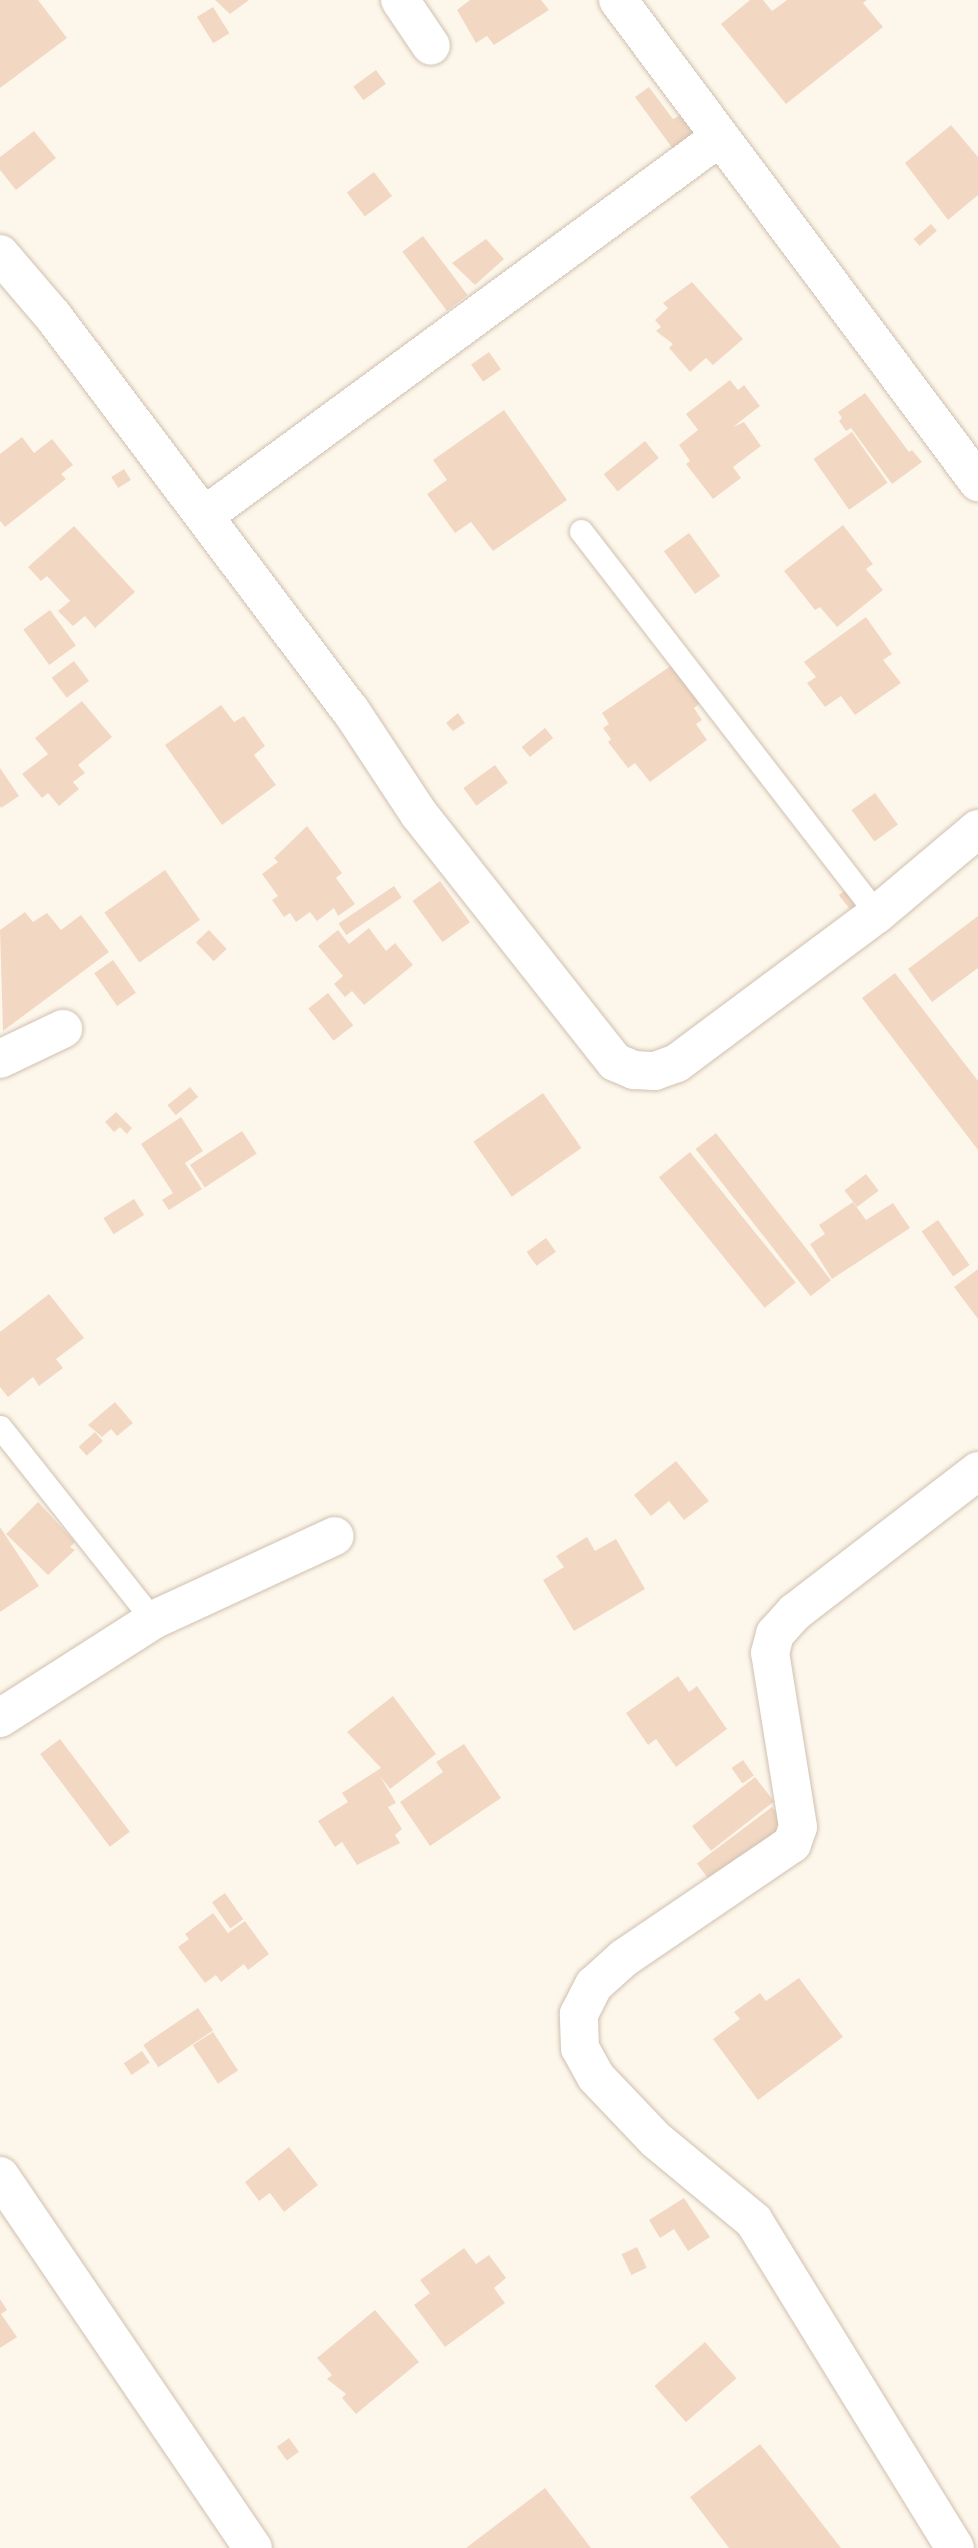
<!DOCTYPE html>
<html>
<head>
<meta charset="utf-8">
<style>
	body { margin:0 }
	#map { position:relative; width:978px; height:2548px; overflow:hidden; background:#fdf7eb; font-family:"Roboto Condensed",sans-serif }
	div>[style] { position:absolute }
	[style*='--x'] { left:calc(var(--x)*1px); top:calc(var(--y)*1px); width:calc(var(--w)*1px); rotate:calc(var(--a)*1deg) }
	.building>* { inset:0; background:#f2d8c3; transform-origin:0 0 }
	.roads { filter:drop-shadow(0 0 2px #d0c0b0) drop-shadow(0 0 2px #d0c0b0) }
	.lane>* { height:23px; margin:-11.5px; padding:0 11.5px; transform-origin:11.5px; border-radius:11.5px; background:#fff }
	.street>* { height:38px; margin:-19px; padding:0 19px; transform-origin:19px; border-radius:19px; background:#fff }
	span { translate:-50% -50%; white-space:nowrap; text-align:center; line-height:1.15; -webkit-text-stroke:5px #fffaf2; paint-order:stroke }
</style>
</head>
<body>
<div id="map">
	<div class="building">
		<i style="clip-path:polygon(0 0,38px 0,67px 38px,0 88px)"></i>
		<i style="clip-path:polygon(215px 0,249px 0,230px 14px)"></i>
		<i style="clip-path:polygon(470px 0,541px 0,549px 10px,494px 45px,487px 36px,476px 43px,457px 10px)"></i>
		<i style="clip-path:polygon(750px 0,763px 0,772px 11px,787px 0,867px 0,863px 3px,883px 27px,786px 104px,721px 24px)"></i>
		<i style="left:213px;top:7px;width:31px;height:19px;rotate:58deg"></i>
		<i style="left:376px;top:70px;width:17px;height:28px;rotate:54deg"></i>
		<i style="clip-path:polygon(649px 87px,673px 119px,681px 115px,695px 134px,673px 149px,635px 97px)"></i>
		<i style="clip-path:polygon(951px 125px,978px 157px,978px 195px,948px 220px,905px 163px)"></i>
		<i style="clip-path:polygon(34px 131px,56px 158px,16px 190px,0 170px,0 157px)"></i>
		<i style="left:374px;top:172px;width:30px;height:34px;rotate:53deg"></i>
		<i style="left:931px;top:224px;width:9px;height:23px;rotate:49deg"></i>
		<i style="left:423px;top:236px;width:74px;height:26px;rotate:53deg"></i>
		<i style="clip-path:polygon(486px 239px,504px 259px,475px 285px,452px 263px)"></i>
		<i style="clip-path:polygon(692px 282px,743px 339px,713px 365px,706px 358px,690px 372px,669px 348px,673px 344px,656px 331px,661px 327px,655px 320px,668px 308px,663px 303px)"></i>
		<i style="left:489px;top:352px;width:21px;height:22px;rotate:55deg"></i>
		<i style="clip-path:polygon(730px 380px,738px 390px,744px 385px,760px 406px,733px 427px,744px 422px,761px 446px,733px 467px,741px 478px,713px 499px,686px 464px,690px 461px,679px 445px,698px 430px,686px 414px)"></i>
		<i style="clip-path:polygon(865px 393px,909px 452px,912px 450px,922px 462px,892px 484px,851px 428px,846px 431px,839px 421px,842px 418px,838px 412px)"></i>
		<i style="clip-path:polygon(504px 410px,567px 500px,493px 551px,471px 522px,455px 533px,427px 494px,447px 480px,433px 460px)"></i>
		<i style="left:852px;top:432px;width:62px;height:47px;rotate:55deg"></i>
		<i style="clip-path:polygon(22px 437px,34px 453px,52px 439px,73px 465px,61px 474px,66px 479px,5px 527px,0 521px,0 454px)"></i>
		<i style="left:645px;top:441px;width:22px;height:53px;rotate:51deg"></i>
		<i style="left:124px;top:469px;width:13px;height:15px;rotate:58deg"></i>
		<i style="clip-path:polygon(843px 525px,873px 564px,866px 569px,883px 590px,837px 627px,820px 607px,815px 610px,784px 571px)"></i>
		<i style="clip-path:polygon(74px 526px,135px 592px,95px 628px,85px 616px,73px 626px,58px 611px,70px 601px,47px 576px,41px 581px,28px 567px)"></i>
		<i style="left:689px;top:533px;width:53px;height:31px;rotate:54deg"></i>
		<i style="left:50px;top:610px;width:44px;height:33px;rotate:54deg"></i>
		<i style="clip-path:polygon(866px 617px,892px 654px,883px 660px,901px 683px,855px 715px,841px 696px,825px 707px,807px 683px,816px 677px,804px 662px)"></i>
		<i style="left:74px;top:661px;width:25px;height:28px;rotate:53deg"></i>
		<i style="clip-path:polygon(672px 665px,700px 703px,694px 708px,702px 720px,696px 724px,707px 740px,650px 782px,635px 763px,628px 768px,608px 742px,611px 739px,603px 728px,609px 724px,602px 713px)"></i>
		<i style="clip-path:polygon(82px 701px,112px 737px,78px 765px,85px 773px,73px 782px,79px 789px,59px 806px,48px 793px,42px 798px,22px 774px,48px 754px,35px 738px)"></i>
		<i style="clip-path:polygon(221px 705px,234px 722px,244px 716px,265px 746px,254px 755px,276px 785px,222px 825px,165px 745px)"></i>
		<i style="clip-path:polygon(458px 713px,465px 723px,453px 731px,446px 723px)"></i>
		<i style="left:545px;top:728px;width:13px;height:30px;rotate:51deg"></i>
		<i style="left:495px;top:765px;width:22px;height:39px;rotate:54deg"></i>
		<i style="clip-path:polygon(0 768px,19px 796px,1px 808px,0 806px)"></i>
		<i style="left:875px;top:793px;width:39px;height:29px;rotate:54deg"></i>
		<i style="clip-path:polygon(307px 826px,342px 873px,336px 878px,355px 904px,338px 916px,334px 908px,317px 921px,310px 912px,296px 922px,290px 913px,284px 917px,272px 900px,278px 896px,262px 874px,278px 862px,274px 858px)"></i>
		<i style="left:165px;top:870px;width:61px;height:74px;rotate:55deg"></i>
		<i style="left:440px;top:881px;width:51px;height:34px;rotate:54deg"></i>
		<i style="left:855px;top:882px;width:21px;height:21px;rotate:51deg"></i>
		<i style="left:394px;top:886px;width:14px;height:67px;rotate:56deg"></i>
		<i style="clip-path:polygon(25px 912px,33px 922px,47px 913px,61px 930px,81px 915px,109px 952px,3px 1031px,0 930px)"></i>
		<i style="clip-path:polygon(978px 916px,978px 968px,932px 1002px,908px 969px)"></i>
		<i style="clip-path:polygon(369px 928px,386px 951px,395px 943px,413px 965px,364px 1005px,352px 991px,345px 997px,334px 984px,343px 976px,318px 946px,338px 930px,349px 944px)"></i>
		<i style="left:209px;top:930px;width:26px;height:18px;rotate:47deg"></i>
		<i style="left:113px;top:960px;width:40px;height:23px;rotate:55deg"></i>
		<i style="clip-path:polygon(895px 973px,978px 1081px,978px 1150px,862px 998px)"></i>
		<i style="left:328px;top:993px;width:41px;height:25px;rotate:52deg"></i>
		<i style="left:190px;top:1087px;width:13px;height:29px;rotate:51deg"></i>
		<i style="left:543px;top:1093px;width:67px;height:85px;rotate:55deg"></i>
		<i style="clip-path:polygon(116px 1112px,132px 1128px,127px 1134px,120px 1127px,114px 1132px,105px 1122px)"></i>
		<i style="clip-path:polygon(181px 1117px,203px 1151px,185px 1163px,202px 1189px,169px 1210px,162px 1200px,173px 1193px,141px 1144px)"></i>
		<i style="left:242px;top:1131px;width:27px;height:62px;rotate:57deg"></i>
		<i style="left:716px;top:1133px;width:187px;height:26px;rotate:52deg"></i>
		<i style="left:690px;top:1152px;width:168px;height:40px;rotate:51deg"></i>
		<i style="left:866px;top:1174px;width:21px;height:27px;rotate:53deg"></i>
		<i style="left:134px;top:1199px;width:19px;height:36px;rotate:58deg"></i>
		<i style="clip-path:polygon(853px 1202px,866px 1220px,893px 1203px,910px 1228px,832px 1279px,810px 1244px,825px 1234px,819px 1225px)"></i>
		<i style="left:938px;top:1220px;width:55px;height:20px;rotate:55deg"></i>
		<i style="left:546px;top:1238px;width:17px;height:24px;rotate:54deg"></i>
		<i style="clip-path:polygon(978px 1269px,978px 1319px,954px 1287px)"></i>
		<i style="clip-path:polygon(49px 1294px,84px 1338px,56px 1359px,63px 1368px,39px 1386px,33px 1377px,8px 1397px,0 1387px,0 1332px)"></i>
		<i style="clip-path:polygon(115px 1402px,133px 1423px,117px 1436px,111px 1429px,102px 1437px,88px 1425px)"></i>
		<i style="left:95px;top:1432px;width:12px;height:22px;rotate:48deg"></i>
		<i style="clip-path:polygon(676px 1461px,709px 1501px,684px 1520px,669px 1501px,651px 1516px,634px 1495px)"></i>
		<i style="clip-path:polygon(38px 1502px,75px 1542px,70px 1547px,75px 1550px,48px 1575px,6px 1534px)"></i>
		<i style="clip-path:polygon(0 1527px,39px 1586px,0 1612px)"></i>
		<i style="clip-path:polygon(587px 1537px,595px 1551px,616px 1539px,645px 1589px,574px 1631px,543px 1580px,564px 1567px,556px 1556px)"></i>
		<i style="clip-path:polygon(678px 1676px,689px 1692px,697px 1686px,727px 1729px,676px 1767px,656px 1739px,648px 1745px,626px 1713px)"></i>
		<i style="clip-path:polygon(393px 1696px,436px 1754px,390px 1789px,380px 1776px,396px 1803px,388px 1807px,402px 1829px,395px 1835px,400px 1843px,357px 1865px,342px 1842px,335px 1847px,318px 1821px,348px 1802px,342px 1793px,381px 1768px,347px 1732px)"></i>
		<i style="left:60px;top:1739px;width:116px;height:25px;rotate:53deg"></i>
		<i style="clip-path:polygon(464px 1744px,501px 1798px,430px 1846px,400px 1802px,443px 1772px,436px 1762px)"></i>
		<i style="left:743px;top:1760px;width:19px;height:14px;rotate:55deg"></i>
		<i style="left:755px;top:1777px;width:31px;height:80px;rotate:52deg"></i>
		<i style="left:772px;top:1807px;width:30px;height:94px;rotate:53deg"></i>
		<i style="left:225px;top:1893px;width:32px;height:16px;rotate:55deg"></i>
		<i style="clip-path:polygon(213px 1913px,228px 1933px,245px 1921px,269px 1954px,248px 1970px,244px 1964px,221px 1982px,216px 1975px,205px 1983px,178px 1947px,189px 1939px,185px 1934px)"></i>
		<i style="clip-path:polygon(799px 1978px,843px 2037px,758px 2100px,713px 2039px,740px 2019px,734px 2012px,760px 1993px,766px 2001px)"></i>
		<i style="left:198px;top:2008px;width:27px;height:66px;rotate:56deg"></i>
		<i style="left:213px;top:2032px;width:46px;height:24px;rotate:57deg"></i>
		<i style="left:142px;top:2051px;width:14px;height:22px;rotate:56deg"></i>
		<i style="clip-path:polygon(289px 2147px,318px 2185px,284px 2212px,270px 2193px,259px 2201px,245px 2182px)"></i>
		<i style="clip-path:polygon(684px 2198px,710px 2237px,688px 2251px,674px 2229px,660px 2238px,649px 2220px)"></i>
		<i style="left:637px;top:2247px;width:23px;height:17px;rotate:65deg"></i>
		<i style="clip-path:polygon(464px 2248px,476px 2264px,489px 2255px,506px 2278px,494px 2288px,505px 2303px,445px 2347px,414px 2305px,430px 2293px,420px 2280px)"></i>
		<i style="clip-path:polygon(0 2299px,7px 2310px,1px 2314px,17px 2337px,0 2348px)"></i>
		<i style="clip-path:polygon(375px 2310px,419px 2362px,356px 2414px,342px 2398px,346px 2394px,327px 2379px,332px 2375px,317px 2358px)"></i>
		<i style="left:705px;top:2342px;width:48px;height:67px;rotate:49deg"></i>
		<i style="left:289px;top:2438px;width:17px;height:15px;rotate:54deg"></i>
		<i style="clip-path:polygon(760px 2444px,841px 2548px,729px 2548px,690px 2497px)"></i>
		<i style="clip-path:polygon(545px 2488px,591px 2548px,466px 2548px)"></i>
	</div>
	<div class="roads">
		<div class="lane">
			<i style="--x:581;--y:531;--w:484;--a:52.3"></i>
			<i style="--x:0;--y:1427;--w:246;--a:51.6"></i>
		</div>
		<div class="street">
			<i style="--x:400;--y:0;--w:55;--a:56"></i>
			<i style="--x:618;--y:0;--w:602;--a:53.24"></i>
			<i style="--x:0;--y:254;--w:82;--a:49.5"></i>
			<i style="--x:53;--y:316;--w:495;--a:53"></i>
			<i style="--x:351;--y:711;--w:123;--a:56.6"></i>
			<i style="--x:419;--y:814;--w:316;--a:51.7"></i>
			<i style="--x:615;--y:1062;--w:21;--a:23"></i>
			<i style="--x:634;--y:1070;--w:21;--a:3"></i>
			<i style="--x:655;--y:1071;--w:23;--a:-20"></i>
			<i style="--x:677;--y:1063;--w:249;--a:-36.7"></i>
			<i style="--x:877;--y:914;--w:132;--a:-40.1"></i>
			<i style="--x:204;--y:516;--w:640;--a:-36.3"></i>
			<i style="--x:0;--y:1059;--w:70;--a:-25.5"></i>
			<i style="--x:0;--y:1718;--w:182;--a:-32.6"></i>
			<i style="--x:153;--y:1620;--w:200;--a:-24.8"></i>
			<i style="--x:0;--y:2176;--w:450;--a:55.8"></i>
			<i style="--x:955;--y:2548;--w:384;--a:-121.6"></i>
			<i style="--x:754;--y:2221;--w:127;--a:-140.4"></i>
			<i style="--x:656;--y:2140;--w:87;--a:-133.6"></i>
			<i style="--x:596;--y:2077;--w:33;--a:-119"></i>
			<i style="--x:580;--y:2048;--w:34;--a:-92"></i>
			<i style="--x:579;--y:2014;--w:33;--a:-63"></i>
			<i style="--x:594;--y:1985;--w:40;--a:-42"></i>
			<i style="--x:624;--y:1958;--w:203;--a:-34.2"></i>
			<i style="--x:792;--y:1844;--w:18;--a:-71"></i>
			<i style="--x:798;--y:1827;--w:176;--a:-99.1"></i>
			<i style="--x:770;--y:1653;--w:20;--a:-75"></i>
			<i style="--x:775;--y:1634;--w:30;--a:-48"></i>
			<i style="--x:795;--y:1612;--w:231;--a:-37.6"></i>
		</div>
	</div>
</div>
</body>
</html>
